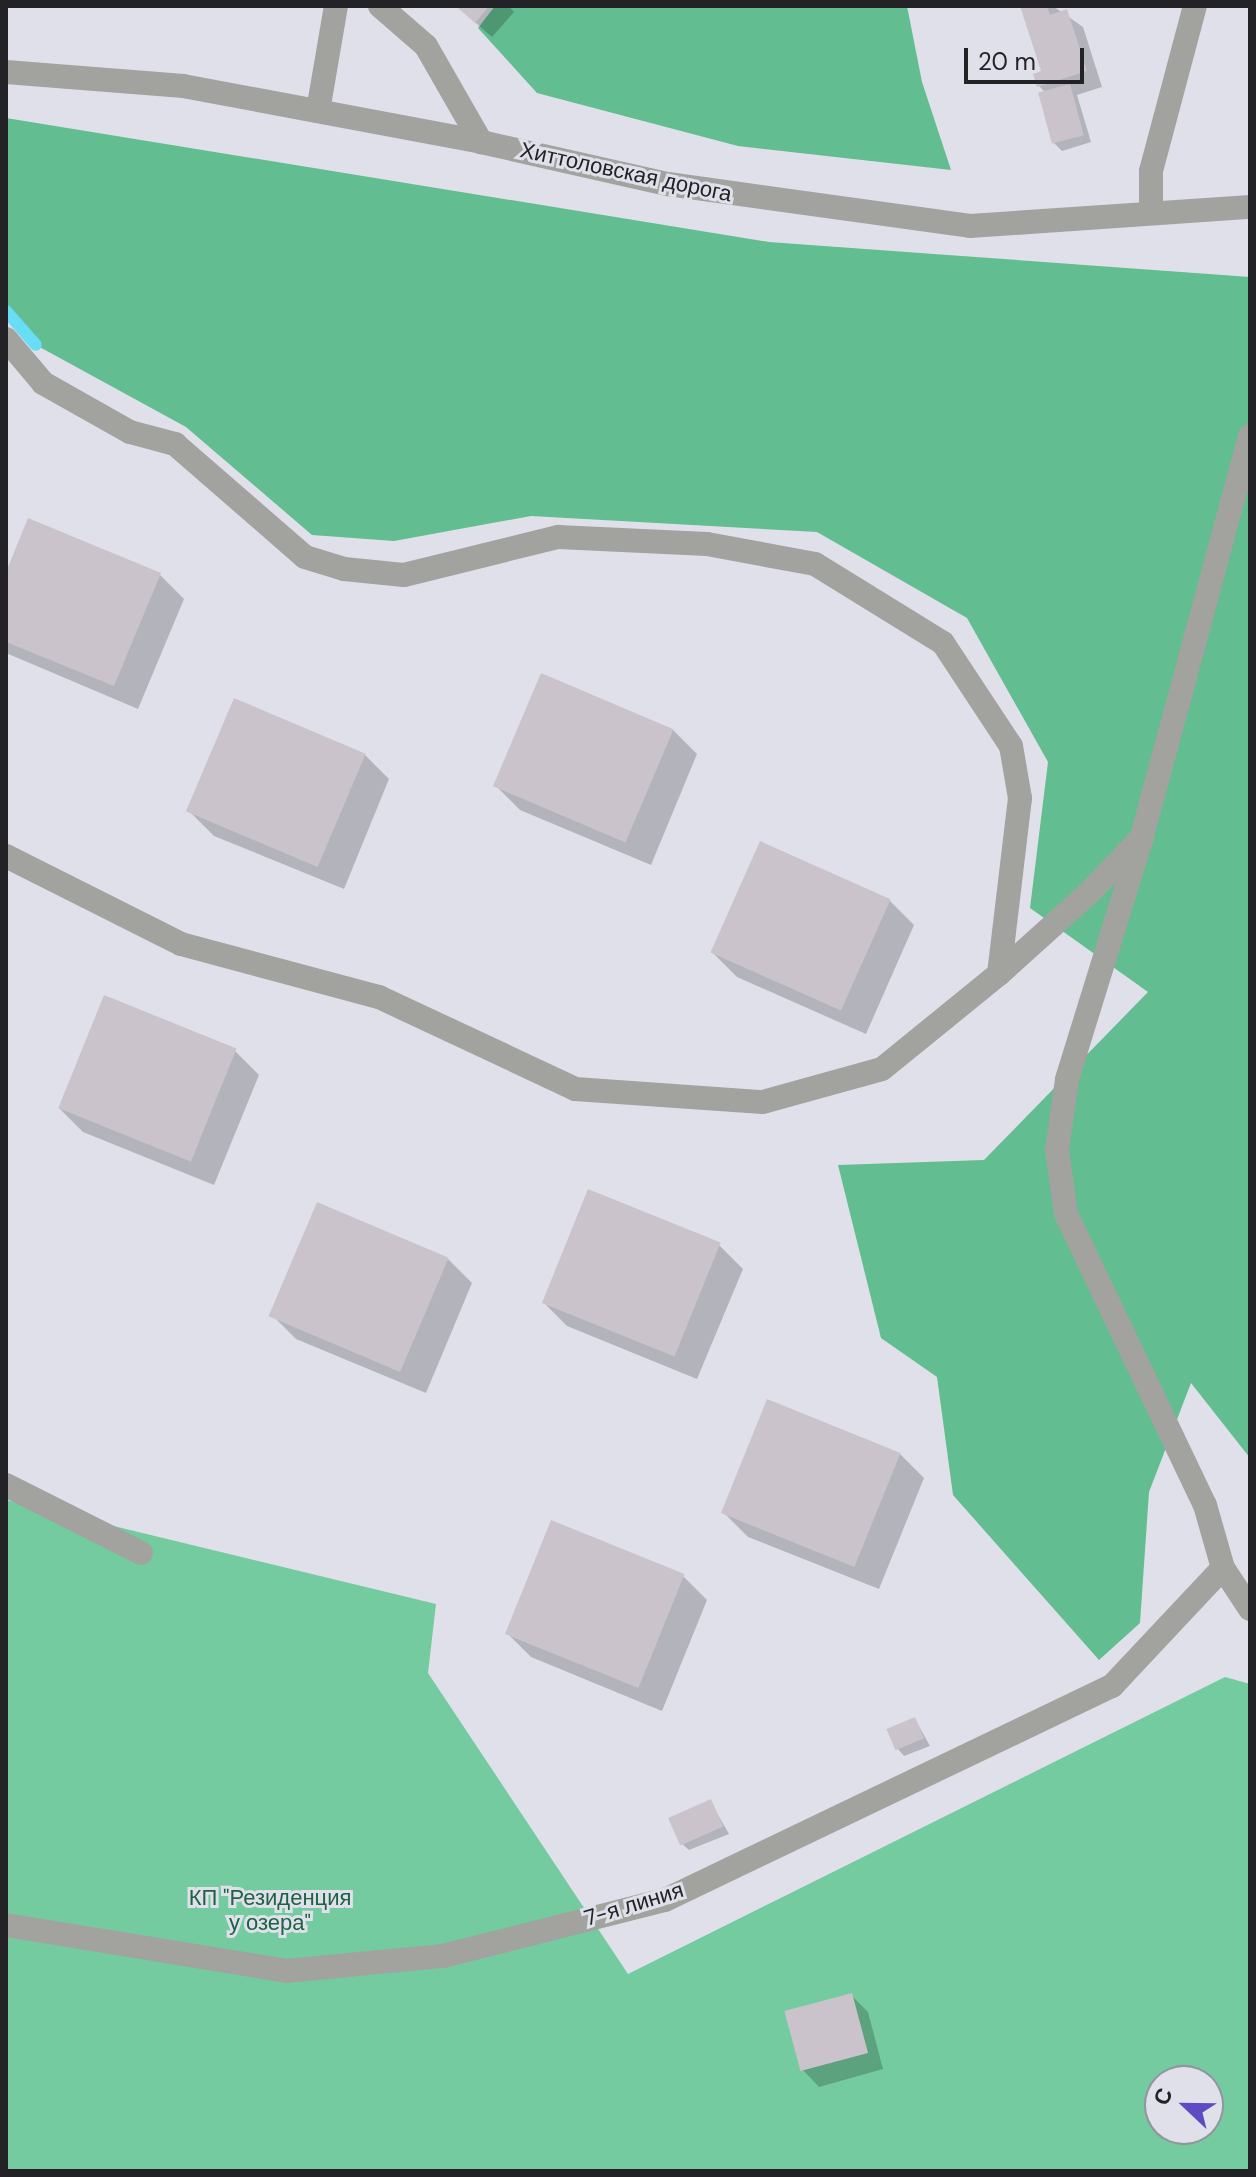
<!DOCTYPE html>
<html>
<head>
<meta charset="utf-8">
<style>
	body { margin:0 }
	#map { position:relative; width:1256px; height:2177px; overflow:hidden; background:#e0e0ea; font-family:"DM Sans",sans-serif }
	div>[style] { position:absolute }
	[style*='--x'] { left:calc(var(--x)*1px); top:calc(var(--y)*1px); width:calc(var(--w)*1px); rotate:calc(var(--a)*1deg) }
	.green>* { inset:0; background:#73cb9f }
	.forest>* { inset:0; background:#62bd90 }
	.shadow>* { inset:0; background:#0003 }
	.stream>* { height:12px; margin:-6px; padding:0 6px; transform-origin:6px; border-radius:6px; background:#68ddf5 }
	.building>* { inset:0; background:#cbc3cb; transform-origin:0 0 }
	.minor>* { height:24px; margin:-12px; padding:0 12px; transform-origin:12px; border-radius:12px; background:#a2a39f }
	span { translate:-50% -50%; white-space:nowrap; text-align:center; line-height:1.15; -webkit-text-stroke:6px #e0e0ea; paint-order:stroke }
	.street-label { font-size:22px; color:#232327 }
	.park-label { font-size:22px; color:#1e6244 }
	.frame { position:absolute; inset:0; border:8px solid #232327; pointer-events:none }
	.north { position:absolute; left:1144px; top:2065px; width:80px; height:80px; box-sizing:border-box; background:#e0e0ea; border:2px solid #94949c; border-radius:50%; rotate:292deg; font-size:22px; font-weight:700; line-height:32px; text-align:center; color:#232327 }
	.north::after { content:''; display:block; margin:auto; width:28px; height:36px; background:#5e4bc4; clip-path:polygon(50% 0,100% 100%,50% 72%,0 100%) }
	.scale { position:absolute; left:964px; top:48px; width:120px; height:36px; box-sizing:border-box; border:4px solid #232327; border-top:0; padding-left:10px; font-size:24px; line-height:28px; white-space:nowrap; color:#232327; -webkit-text-stroke:6px #e0e0ea; paint-order:stroke }
</style>
</head>
<body>
<div id="map">
	<div class="green">
		<i style="clip-path:polygon(evenodd,6px 1500px,436px 1604px,428px 1673px,628px 1974px,1225px 1677px,1250px 1684px,1250px 2171px,6px 2171px,6px 1500px,1160px 2081px,1208px 2081px,1208px 2129px,1160px 2129px,1160px 2081px)"></i>
	</div>
	<div class="forest">
		<i style="clip-path:polygon(495px 6px,907px 6px,922px 82px,951px 170px,738px 146px,537px 93px,478px 28px)"></i>
		<i style="clip-path:polygon(6px 118px,769px 242px,1250px 277px,1250px 1458px,1191px 1383px,1149px 1492px,1140px 1623px,1099px 1660px,953px 1495px,937px 1377px,881px 1338px,838px 1165px,984px 1160px,1148px 992px,1030px 908px,1048px 762px,967px 618px,817px 532px,531px 516px,394px 541px,312px 535px,186px 427px,36px 345px,6px 311px)"></i>
	</div>
	<div class="shadow">
		<i style="clip-path:polygon(456px 6px,509px 6px,514px 12px,492px 37px)"></i>
		<i style="clip-path:polygon(1022px 6px,1053px 6px,1083px 27px,1102px 87px,1077px 95px,1091px 142px,1062px 151px,1054px 143px,1046px 93px,1039px 86px,1044px 73px)"></i>
		<i style="clip-path:polygon(160px 575px,184px 599px,138px 709px,6px 653px,6px 578px)"></i>
		<i style="clip-path:polygon(673px 730px,697px 754px,651px 865px,520px 810px,496px 786px)"></i>
		<i style="clip-path:polygon(365px 755px,389px 779px,344px 889px,214px 836px,190px 812px)"></i>
		<i style="clip-path:polygon(890px 901px,914px 925px,866px 1034px,737px 977px,713px 953px)"></i>
		<i style="clip-path:polygon(235px 1051px,259px 1075px,214px 1185px,83px 1132px,59px 1108px)"></i>
		<i style="clip-path:polygon(719px 1245px,743px 1269px,697px 1379px,567px 1326px,543px 1302px)"></i>
		<i style="clip-path:polygon(448px 1259px,472px 1283px,426px 1393px,296px 1339px,272px 1315px)"></i>
		<i style="clip-path:polygon(900px 1454px,924px 1478px,879px 1589px,748px 1537px,724px 1513px)"></i>
		<i style="clip-path:polygon(683px 1576px,707px 1600px,662px 1711px,531px 1657px,507px 1633px)"></i>
		<i style="clip-path:polygon(915px 1719px,930px 1746px,904px 1756px,897px 1748px)"></i>
		<i style="clip-path:polygon(710px 1801px,729px 1834px,689px 1850px,681px 1843px)"></i>
		<i style="clip-path:polygon(852px 1996px,868px 2012px,883px 2069px,819px 2087px,803px 2070px)"></i>
	</div>
	<div class="stream">
		<i style="--x:6;--y:311;--w:45;--a:48.6"></i>
	</div>
	<div class="building">
		<i style="clip-path:polygon(456px 6px,489px 6px,475px 23px)"></i>
		<i style="clip-path:polygon(1020px 6px,1047px 6px,1050px 15px,1067px 9px,1087px 71px,1037px 87px,1033px 74px,1041px 71px)"></i>
		<i style="left:1070px;top:84px;width:53px;height:33px;rotate:75deg"></i>
		<i style="clip-path:polygon(28px 518px,161px 573px,114px 686px,6px 642px,6px 572px)"></i>
		<i style="left:541px;top:673px;width:144px;height:123px;rotate:23deg"></i>
		<i style="left:234px;top:698px;width:143px;height:123px;rotate:23deg"></i>
		<i style="left:760px;top:841px;width:143px;height:122px;rotate:24deg"></i>
		<i style="left:104px;top:995px;width:143px;height:122px;rotate:22deg"></i>
		<i style="left:588px;top:1189px;width:143px;height:123px;rotate:22deg"></i>
		<i style="left:317px;top:1202px;width:143px;height:124px;rotate:23deg"></i>
		<i style="left:767px;top:1399px;width:144px;height:123px;rotate:22deg"></i>
		<i style="left:551px;top:1520px;width:144px;height:123px;rotate:22deg"></i>
		<i style="left:915px;top:1717px;width:23px;height:31px;rotate:67deg"></i>
		<i style="left:711px;top:1799px;width:30px;height:47px;rotate:66deg"></i>
		<i style="left:852px;top:1993px;width:62px;height:70px;rotate:75deg"></i>
	</div>
	<div class="minor">
		<i style="--x:380;--y:6;--w:61;--a:41"></i>
		<i style="--x:426;--y:46;--w:111;--a:60.2"></i>
		<i style="--x:6;--y:72;--w:178;--a:4.5"></i>
		<i style="--x:183;--y:86;--w:303;--a:10.6"></i>
		<i style="--x:481;--y:142;--w:192;--a:12.7"></i>
		<i style="--x:668;--y:184;--w:305;--a:7.9"></i>
		<i style="--x:970;--y:226;--w:281;--a:-3.9"></i>
		<i style="--x:318;--y:111;--w:107;--a:-80.3"></i>
		<i style="--x:1151;--y:213;--w:42;--a:-90"></i>
		<i style="--x:1151;--y:171;--w:171;--a:-75.1"></i>
		<i style="--x:6;--y:339;--w:57;--a:49.9"></i>
		<i style="--x:43;--y:383;--w:100;--a:29.4"></i>
		<i style="--x:130;--y:432;--w:47;--a:14.9"></i>
		<i style="--x:175;--y:444;--w:172;--a:41"></i>
		<i style="--x:305;--y:557;--w:41;--a:17.1"></i>
		<i style="--x:344;--y:569;--w:60;--a:5.7"></i>
		<i style="--x:404;--y:575;--w:159;--a:-13.9"></i>
		<i style="--x:558;--y:537;--w:149;--a:2.7"></i>
		<i style="--x:707;--y:544;--w:110;--a:10.5"></i>
		<i style="--x:815;--y:564;--w:150;--a:31.7"></i>
		<i style="--x:943;--y:643;--w:123;--a:56.6"></i>
		<i style="--x:1011;--y:746;--w:53;--a:80.2"></i>
		<i style="--x:1020;--y:798;--w:177;--a:96.8"></i>
		<i style="--x:1250;--y:436;--w:415;--a:105.1"></i>
		<i style="--x:1142;--y:837;--w:254;--a:107.2"></i>
		<i style="--x:1067;--y:1080;--w:70;--a:98.2"></i>
		<i style="--x:1057;--y:1149;--w:66;--a:82.1"></i>
		<i style="--x:1066;--y:1214;--w:322;--a:64.5"></i>
		<i style="--x:1205;--y:1505;--w:66;--a:74.1"></i>
		<i style="--x:1223;--y:1568;--w:49;--a:56.6"></i>
		<i style="--x:6;--y:856;--w:196;--a:26.7"></i>
		<i style="--x:181;--y:944;--w:205;--a:15"></i>
		<i style="--x:379;--y:997;--w:217;--a:25.1"></i>
		<i style="--x:575;--y:1089;--w:188;--a:4"></i>
		<i style="--x:763;--y:1102;--w:123;--a:-15.5"></i>
		<i style="--x:882;--y:1069;--w:151;--a:-39.1"></i>
		<i style="--x:999;--y:974;--w:120;--a:-42"></i>
		<i style="--x:1088;--y:894;--w:79;--a:-46.5"></i>
		<i style="--x:6;--y:1485;--w:151;--a:26.7"></i>
		<i style="--x:6;--y:1925;--w:284;--a:9.3"></i>
		<i style="--x:286;--y:1971;--w:158;--a:-5.5"></i>
		<i style="--x:443;--y:1956;--w:229;--a:-14.2"></i>
		<i style="--x:665;--y:1900;--w:496;--a:-25.6"></i>
		<i style="--x:1112;--y:1686;--w:162;--a:-46.8"></i>
	</div>
	<div class="street-label">
		<span style="left:626px;top:172px;rotate:12deg">Хиттоловская дорога</span>
		<span style="left:634px;top:1904px;rotate:-17deg">7-я линия</span>
	</div>
	<div class="park-label">
		<span style="left:270px;top:1910px">КП "Резиденция<br>у озера"</span>
	</div>
	<div class="frame"></div>
	<div class="north">С</div>
	<div class="scale">20 m</div>
</div>
</body>
</html>
